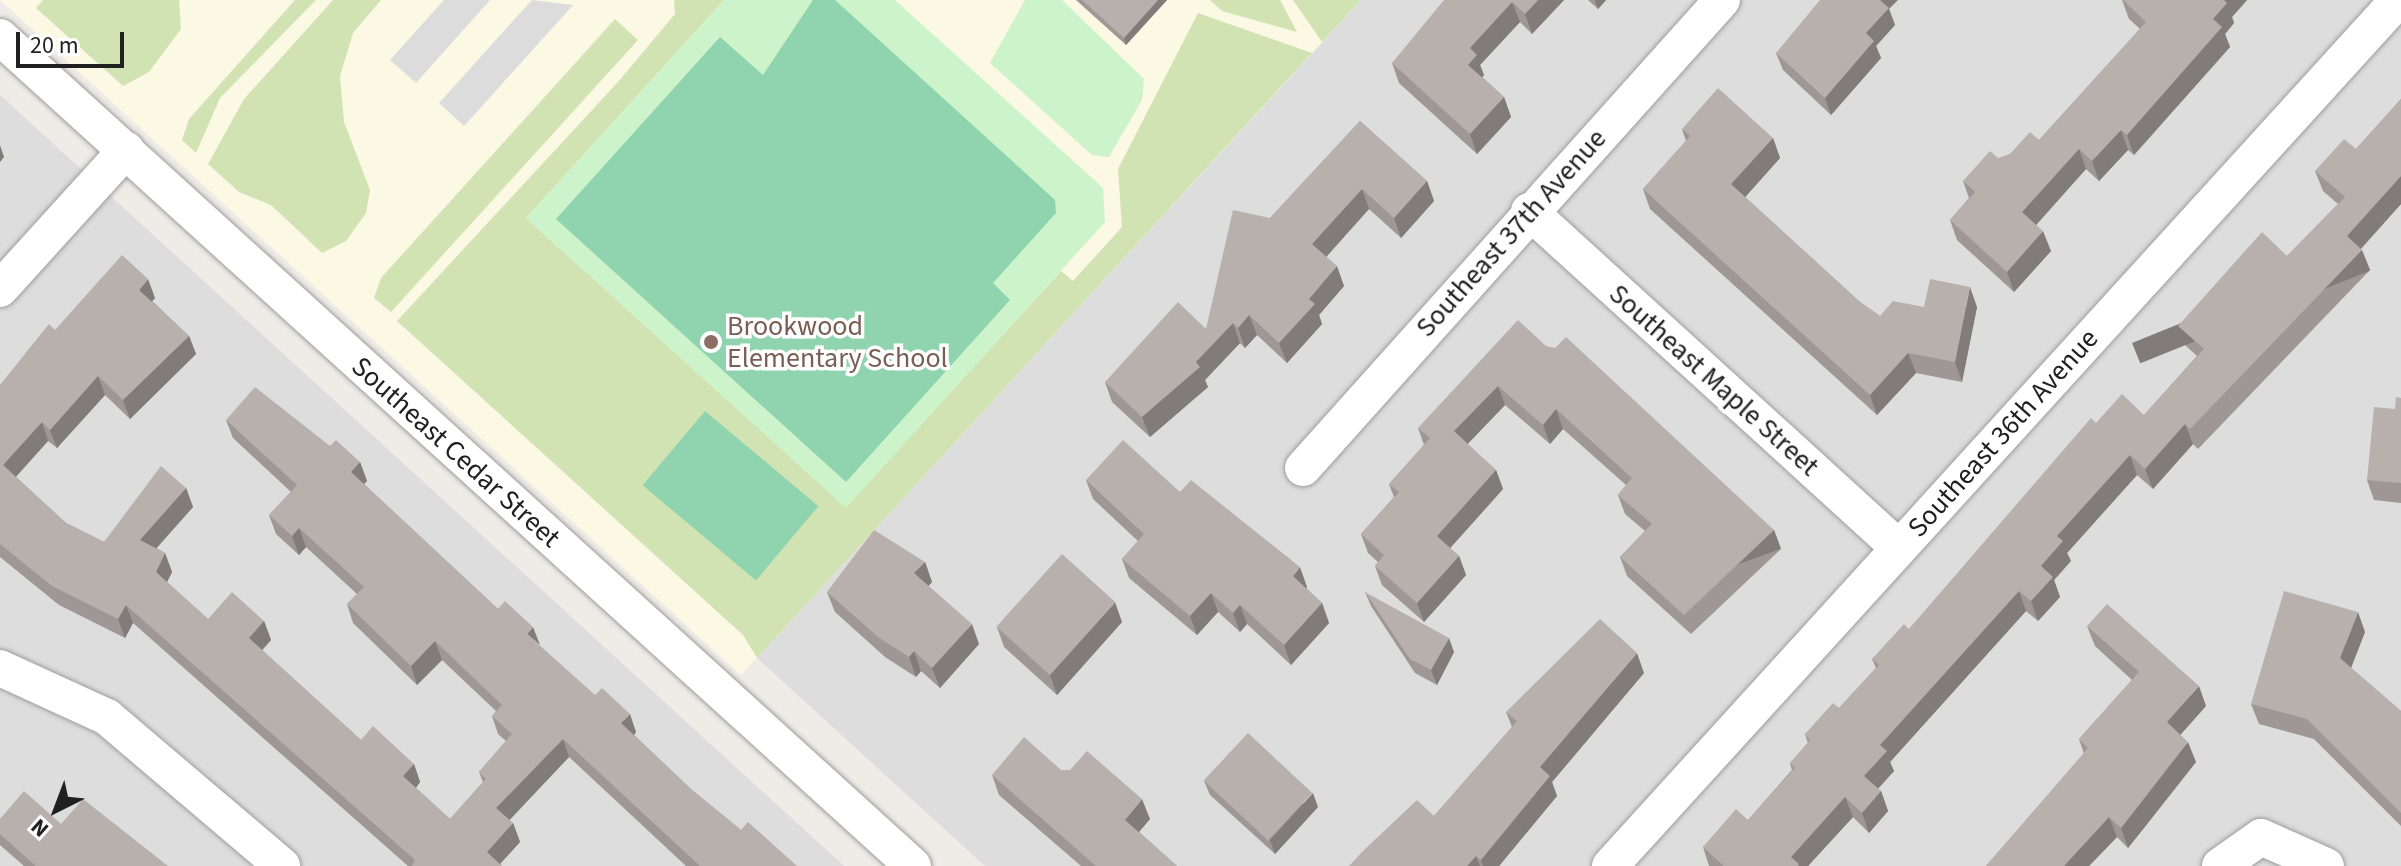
<!DOCTYPE html>
<html>
<head>
<meta charset="utf-8">
<style>
	body { margin:0 }
	#map { position:relative; width:2401px; height:866px; overflow:hidden; background:#efebe7; font-family:"Source Sans 3",sans-serif }
	div>[style] { position:absolute }
	[style*='--x'] { left:calc(var(--x)*1px); top:calc(var(--y)*1px); width:calc(var(--w)*1px); rotate:calc(var(--a)*1deg) }
	.residential>* { inset:0; background:#ddd }
	.education>* { inset:0; background:#fbf8e4 }
	.grass>* { inset:0; background:#d2e3b3 }
	.park>* { inset:0; background:#cdf3ca }
	.pitch>* { inset:0; background:#8fd4af; transform-origin:0 0 }
	.parking>* { inset:0; background:#dcdcdc }
	.roads { filter:drop-shadow(0 0 2px #9d9d9d) drop-shadow(0 0 2px #9d9d9d) }
	.minor>* { height:36px; margin:-18px; padding:0 18px; transform-origin:18px; border-radius:18px; background:#fff }
	.wall>* { inset:0; background:#9e9795 }
	.shaded-wall>* { inset:0; background:#817b79; transform-origin:0 0 }
	.building>* { inset:0; background:#b8b0ad; transform-origin:0 0 }
	.dots>* { width:22px; height:22px; translate:-50% -50%; box-sizing:border-box; border:4px solid #fff; border-radius:50% }
	span { translate:-50% -50%; white-space:nowrap; text-align:center; line-height:1.15; -webkit-text-stroke:7px #fff; paint-order:stroke }
	.street-label { font-size:28px; color:#202020 }
	.education-label { font-size:28px; color:#785e54 }
	.left { translate:0 -50%; text-align:left }
	.north { position:absolute; left:16px; top:770px; width:80px; height:80px; -webkit-text-stroke:6px #fff; paint-order:stroke; rotate:222deg; font-size:22px; font-weight:700; line-height:32px; text-align:center; color:#202020 }
	.north::after { content:''; display:block; margin:auto; width:28px; height:36px; background:#202020; clip-path:polygon(50% 0,100% 100%,50% 72%,0 100%) }
	.scale { position:absolute; left:16px; top:32px; width:108px; height:36px; box-sizing:border-box; border:4px solid #202020; border-top:0; padding-left:10px; font-size:24px; line-height:28px; white-space:nowrap; color:#202020; -webkit-text-stroke:6px #fff; paint-order:stroke }
</style>
</head>
<body>
<div id="map">
	<div class="residential">
		<i style="clip-path:polygon(1361px 0,2401px 0,2401px 866px,985px 866px,757px 658px)"></i>
		<i style="clip-path:polygon(0 95px,844px 866px,0 866px)"></i>
	</div>
	<div class="education">
		<i style="clip-path:polygon(0 0,1361px 0,741px 675px)"></i>
	</div>
	<div class="grass">
		<i style="clip-path:polygon(43px 0,179px 0,181px 29px,149px 72px,123px 86px,36px 8px)"></i>
		<i style="clip-path:polygon(295px 0,316px 0,220px 98px,196px 153px,182px 140px,189px 119px)"></i>
		<i style="clip-path:polygon(333px 0,381px 0,353px 33px,340px 76px,344px 122px,370px 190px,366px 213px,346px 241px,322px 253px,271px 205px,239px 192px,208px 164px,244px 99px)"></i>
		<i style="clip-path:polygon(674px 0,724px 0,526px 218px,846px 507px,1061px 271px,1073px 281px,1122px 227px,1118px 169px,1198px 13px,1312px 53px,757px 658px,743px 635px,397px 321px,618px 82px,675px 14px)"></i>
		<i style="clip-path:polygon(1210px 0,1280px 0,1297px 32px,1222px 11px)"></i>
		<i style="clip-path:polygon(1293px 0,1361px 0,1322px 42px)"></i>
		<i style="clip-path:polygon(615px 19px,638px 40px,391px 312px,374px 298px,381px 278px)"></i>
	</div>
	<div class="park">
		<i style="clip-path:polygon(724px 0,895px 0,1103px 188px,1105px 222px,846px 508px,526px 218px)"></i>
		<i style="clip-path:polygon(1025px 0,1062px 0,1144px 79px,1142px 100px,1109px 157px,1092px 155px,990px 63px)"></i>
	</div>
	<div class="pitch">
		<i style="clip-path:polygon(813px 0,835px 0,1055px 200px,1056px 213px,993px 283px,1010px 300px,846px 482px,556px 219px,720px 37px,763px 75px)"></i>
		<i style="left:705px;top:411px;width:148px;height:97px;rotate:40deg"></i>
	</div>
	<div class="parking">
		<i style="clip-path:polygon(444px 0,490px 0,416px 83px,390px 60px)"></i>
		<i style="clip-path:polygon(532px 0,573px 5px,464px 126px,439px 103px)"></i>
	</div>
	<div class="roads">
		<div class="minor">
			<i style="--x:0;--y:37;--w:1233;--a:42.24"></i>
			<i style="--x:1529;--y:211;--w:500;--a:42.33"></i>
			<i style="--x:0;--y:289;--w:188;--a:-47.8"></i>
			<i style="--x:1303;--y:468;--w:628;--a:-48.16"></i>
			<i style="--x:0;--y:668;--w:118;--a:24.6"></i>
			<i style="--x:107;--y:717;--w:230;--a:40.4"></i>
			<i style="--x:1610;--y:866;--w:1171;--a:-47.7"></i>
			<i style="--x:2220;--y:866;--w:50;--a:-35.3"></i>
			<i style="--x:2261;--y:837;--w:71;--a:24"></i>
		</div>
	</div>
	<div class="wall">
		<i style="clip-path:polygon(1076px 0,1167px 0,1126px 45px)"></i>
		<i style="clip-path:polygon(1474px 0,1564px 0,1532px 34px,1520px 22px,1480px 65px,1484px 75px,1482px 77px,1504px 97px,1511px 117px,1477px 154px,1399px 83px,1392px 63px)"></i>
		<i style="clip-path:polygon(1588px 0,1606px 0,1598px 9px)"></i>
		<i style="clip-path:polygon(2122px 0,2247px 0,2232px 17px,2234px 23px,2225px 34px,2230px 47px,2134px 155px,2128px 150px,2099px 181px,2086px 169px,2036px 224px,2051px 251px,2014px 292px,1957px 240px,1950px 220px,1969px 198px,1963px 181px,2010px 154px,2039px 140px,2140px 29px,2129px 19px)"></i>
		<i style="clip-path:polygon(1889px 9px,1895px 25px,1876px 46px,1881px 58px,1831px 115px,1783px 70px,1776px 53px)"></i>
		<i style="clip-path:polygon(2401px 99px,2401px 204px,2361px 249px,2370px 270px,2198px 449px,2193px 444px,2153px 489px,2137px 475px,2067px 553px,2071px 561px,2054px 580px,2060px 597px,2038px 621px,2026px 611px,1890px 762px,1894px 771px,1878px 789px,1881px 791px,1888px 811px,1869px 833px,1853px 817px,1808px 866px,1709px 866px,1703px 847px,1748px 820px,1792px 770px,1790px 763px,1808px 743px,1805px 734px,1839px 708px,1876px 668px,1872px 659px,1909px 629px,2096px 423px,2144px 415px,2197px 356px,2186px 346px,2178px 326px,2287px 256px,2338px 204px,2323px 191px,2315px 171px,2356px 149px)"></i>
		<i style="clip-path:polygon(1360px 121px,1427px 181px,1434px 201px,1401px 238px,1369px 209px,1326px 256px,1344px 286px,1319px 315px,1322px 324px,1287px 363px,1257px 335px,1245px 348px,1240px 343px,1205px 380px,1208px 387px,1150px 437px,1112px 402px,1105px 382px,1206px 329px,1270px 218px)"></i>
		<i style="clip-path:polygon(1682px 129px,1773px 138px,1780px 158px,1745px 197px,1860px 302px,1880px 316px,1924px 307px,1977px 307px,1962px 382px,1916px 373px,1877px 415px,1650px 209px,1643px 189px,1686px 141px)"></i>
		<i style="clip-path:polygon(155px 298px,152px 301px,189px 336px,196px 354px,130px 419px,105px 395px,57px 448px,48px 441px,16px 477px,66px 523px,104px 542px,186px 488px,193px 507px,156px 548px,165px 553px,172px 572px,167px 582px,208px 619px,264px 621px,271px 640px,262px 650px,361px 740px,414px 764px,420px 782px,416px 788px,450px 819px,483px 782px,479px 772px,506px 741px,498px 734px,492px 716px,496px 711px,442px 660px,417px 685px,353px 623px,347px 604px,357px 594px,306px 547px,299px 555px,276px 534px,269px 515px,291px 492px,233px 438px,226px 420px,330px 446px,360px 462px,367px 481px,364px 484px,498px 609px,636px 732px,634px 735px,692px 790px,741px 830px,797px 866px,686px 866px,569px 757px,509px 820px,513px 823px,520px 842px,500px 864px,502px 866px,408px 866px,133px 623px,125px 638px,59px 605px,0 557px,0 385px,55px 330px)"></i>
		<i style="clip-path:polygon(1546px 346px,1774px 530px,1781px 549px,1691px 634px,1627px 576px,1620px 557px,1645px 531px,1625px 514px,1618px 495px,1626px 485px,1563px 429px,1550px 444px,1505px 405px,1467px 444px,1496px 470px,1503px 489px,1450px 548px,1459px 556px,1466px 575px,1424px 622px,1382px 585px,1375px 566px,1378px 562px,1368px 553px,1361px 534px,1394px 497px,1389px 484px,1424px 445px,1418px 428px)"></i>
		<i style="clip-path:polygon(2401px 398px,2401px 503px,2374px 500px,2367px 480px,2395px 409px)"></i>
		<i style="clip-path:polygon(1086px 480px,1180px 492px,1307px 587px,1306px 588px,1322px 603px,1329px 623px,1291px 665px,1247px 624px,1240px 632px,1218px 612px,1197px 635px,1129px 578px,1122px 559px,1138px 541px,1093px 499px)"></i>
		<i style="clip-path:polygon(925px 562px,932px 582px,928px 586px,979px 644px,940px 688px,921px 671px,916px 677px,885px 657px,835px 612px,827px 592px)"></i>
		<i style="clip-path:polygon(1365px 592px,1454px 652px,1437px 685px,1415px 673px,1371px 606px)"></i>
		<i style="clip-path:polygon(1122px 622px,1057px 695px,1004px 647px,997px 627px)"></i>
		<i style="clip-path:polygon(2087px 626px,2206px 706px,2180px 735px,2196px 762px,2128px 848px,2117px 837px,2089px 866px,1986px 866px,2084px 754px,2079px 739px,2132px 680px,2095px 646px)"></i>
		<i style="clip-path:polygon(2365px 632px,2351px 668px,2401px 711px,2401px 826px,2314px 739px,2259px 724px,2251px 704px)"></i>
		<i style="clip-path:polygon(1644px 673px,1552px 782px,1557px 796px,1499px 866px,1349px 866px,1434px 816px,1512px 727px,1506px 712px)"></i>
		<i style="clip-path:polygon(992px 775px,1150px 819px,1139px 832px,1177px 866px,1081px 866px,999px 795px)"></i>
		<i style="clip-path:polygon(1204px 781px,1318px 807px,1275px 854px,1210px 795px)"></i>
		<i style="clip-path:polygon(0 819px,61px 824px,168px 866px,24px 866px,0 845px)"></i>
	</div>
	<div class="shaded-wall">
		<i style="clip-path:polygon(1158px 0,1167px 0,1126px 45px,1124px 38px)"></i>
		<i style="clip-path:polygon(1538px 0,1564px 0,1532px 34px,1525px 14px)"></i>
		<i style="clip-path:polygon(1595px 0,1606px 0,1598px 9px)"></i>
		<i style="clip-path:polygon(1878px 0,1898px 0,1889px 9px,1895px 25px,1876px 46px,1881px 58px,1831px 115px,1825px 98px)"></i>
		<i style="clip-path:polygon(2223px 0,2247px 0,2232px 17px,2234px 23px,2225px 34px,2230px 47px,2134px 155px,2127px 135px,2213px 19px)"></i>
		<i style="clip-path:polygon(1512px 2px,1520px 22px,1480px 65px,1484px 75px,1476px 85px,1468px 65px,1470px 48px)"></i>
		<i style="clip-path:polygon(1504px 97px,1511px 117px,1477px 154px,1470px 134px)"></i>
		<i style="clip-path:polygon(2121px 130px,2128px 150px,2099px 181px,2092px 161px)"></i>
		<i style="clip-path:polygon(1773px 138px,1780px 158px,1739px 204px,1731px 184px)"></i>
		<i style="clip-path:polygon(0 145px,4px 157px,0 162px)"></i>
		<i style="clip-path:polygon(2079px 149px,2086px 169px,2030px 232px,2022px 212px)"></i>
		<i style="clip-path:polygon(2401px 176px,2401px 204px,2354px 256px,2347px 236px)"></i>
		<i style="clip-path:polygon(1427px 181px,1434px 201px,1401px 238px,1394px 218px)"></i>
		<i style="clip-path:polygon(1362px 189px,1369px 209px,1320px 264px,1312px 244px)"></i>
		<i style="clip-path:polygon(2043px 231px,2051px 251px,2014px 292px,2007px 272px)"></i>
		<i style="left:2362px;top:250px;width:22px;height:248px;rotate:68deg"></i>
		<i style="clip-path:polygon(1337px 266px,1344px 286px,1319px 315px,1322px 324px,1287px 363px,1279px 343px,1309px 299px)"></i>
		<i style="clip-path:polygon(148px 279px,155px 298px,146px 308px,139px 290px)"></i>
		<i style="clip-path:polygon(1970px 287px,1977px 307px,1962px 382px,1955px 362px)"></i>
		<i style="clip-path:polygon(1249px 315px,1257px 335px,1245px 348px,1238px 328px)"></i>
		<i style="clip-path:polygon(1233px 323px,1240px 343px,1205px 380px,1208px 387px,1150px 437px,1142px 417px)"></i>
		<i style="clip-path:polygon(189px 336px,196px 354px,130px 419px,123px 400px)"></i>
		<i style="clip-path:polygon(1908px 353px,1916px 373px,1877px 415px,1870px 395px)"></i>
		<i style="clip-path:polygon(98px 376px,105px 395px,57px 448px,50px 430px)"></i>
		<i style="clip-path:polygon(1498px 386px,1505px 405px,1461px 451px,1454px 431px)"></i>
		<i style="clip-path:polygon(1556px 409px,1563px 429px,1550px 444px,1543px 425px)"></i>
		<i style="clip-path:polygon(42px 422px,48px 441px,10px 483px,3px 465px)"></i>
		<i style="clip-path:polygon(2185px 424px,2193px 444px,2153px 489px,2145px 469px)"></i>
		<i style="clip-path:polygon(2130px 455px,2137px 475px,2067px 553px,2071px 561px,2054px 580px,2060px 597px,2038px 621px,2031px 601px,2041px 566px,2057px 536px)"></i>
		<i style="clip-path:polygon(360px 462px,367px 481px,358px 490px,351px 472px)"></i>
		<i style="clip-path:polygon(1496px 470px,1503px 489px,1444px 555px,1437px 536px)"></i>
		<i style="clip-path:polygon(186px 488px,193px 507px,147px 559px,140px 540px)"></i>
		<i style="clip-path:polygon(299px 528px,306px 547px,299px 555px,292px 536px)"></i>
		<i style="left:1774px;top:530px;width:20px;height:124px;rotate:70deg"></i>
		<i style="clip-path:polygon(165px 553px,172px 572px,163px 590px,156px 572px)"></i>
		<i style="clip-path:polygon(1459px 556px,1466px 575px,1424px 622px,1417px 603px)"></i>
		<i style="clip-path:polygon(925px 562px,932px 582px,922px 593px,914px 573px)"></i>
		<i style="clip-path:polygon(1300px 567px,1307px 587px,1300px 595px,1293px 576px)"></i>
		<i style="clip-path:polygon(2019px 591px,2026px 611px,1890px 762px,1894px 771px,1871px 796px,1864px 776px,1880px 745px)"></i>
		<i style="clip-path:polygon(1211px 593px,1218px 612px,1197px 635px,1190px 616px)"></i>
		<i style="clip-path:polygon(1115px 602px,1122px 622px,1057px 695px,1050px 675px)"></i>
		<i style="clip-path:polygon(1322px 603px,1329px 623px,1291px 665px,1284px 645px)"></i>
		<i style="clip-path:polygon(126px 605px,133px 623px,125px 638px,118px 619px)"></i>
		<i style="clip-path:polygon(1240px 605px,1247px 624px,1240px 632px,1233px 613px)"></i>
		<i style="clip-path:polygon(2358px 612px,2365px 632px,2347px 678px,2340px 658px)"></i>
		<i style="clip-path:polygon(264px 621px,271px 640px,256px 657px,249px 638px)"></i>
		<i style="clip-path:polygon(972px 624px,979px 644px,940px 688px,932px 668px)"></i>
		<i style="clip-path:polygon(533px 627px,540px 645px,527px 634px)"></i>
		<i style="clip-path:polygon(1449px 638px,1454px 652px,1437px 685px,1431px 670px)"></i>
		<i style="clip-path:polygon(435px 641px,442px 660px,417px 685px,411px 666px)"></i>
		<i style="clip-path:polygon(914px 651px,921px 671px,916px 677px,909px 657px)"></i>
		<i style="clip-path:polygon(1637px 653px,1644px 673px,1552px 782px,1557px 796px,1499px 866px,1483px 866px,1481px 860px,1540px 767px)"></i>
		<i style="clip-path:polygon(2199px 686px,2206px 706px,2174px 742px,2167px 722px)"></i>
		<i style="clip-path:polygon(630px 714px,636px 732px,628px 742px,621px 723px)"></i>
		<i style="clip-path:polygon(563px 739px,569px 757px,503px 827px,496px 808px)"></i>
		<i style="clip-path:polygon(2188px 742px,2196px 762px,2128px 848px,2121px 828px)"></i>
		<i style="clip-path:polygon(414px 764px,420px 782px,410px 795px,403px 776px)"></i>
		<i style="clip-path:polygon(1881px 791px,1888px 811px,1869px 833px,1862px 813px)"></i>
		<i style="clip-path:polygon(1313px 793px,1318px 807px,1275px 854px,1270px 840px)"></i>
		<i style="clip-path:polygon(1845px 797px,1853px 817px,1808px 866px,1794px 866px,1791px 857px)"></i>
		<i style="clip-path:polygon(1142px 799px,1150px 819px,1132px 840px,1125px 820px)"></i>
		<i style="clip-path:polygon(2109px 817px,2117px 837px,2089px 866px,2064px 866px)"></i>
		<i style="clip-path:polygon(513px 823px,520px 842px,498px 866px,487px 852px)"></i>
		<i style="clip-path:polygon(1476px 856px,1480px 866px,1467px 866px)"></i>
	</div>
	<div class="building">
		<i style="clip-path:polygon(1082px 0,1158px 0,1124px 38px)"></i>
		<i style="clip-path:polygon(1444px 0,1538px 0,1525px 14px,1512px 2px,1470px 48px,1477px 55px,1468px 65px,1504px 97px,1470px 134px,1392px 63px)"></i>
		<i style="clip-path:polygon(1820px 0,1880px 0,1889px 8px,1866px 33px,1874px 41px,1825px 98px,1776px 53px)"></i>
		<i style="clip-path:polygon(2123px 0,2224px 0,2227px 3px,2213px 19px,2222px 27px,2127px 135px,2121px 130px,2092px 161px,2079px 149px,2022px 212px,2043px 231px,2007px 272px,1950px 220px,1975px 192px,1963px 181px,1990px 151px,1998px 158px,2010px 154px,2030px 132px,2039px 140px,2146px 22px)"></i>
		<i style="clip-path:polygon(1718px 88px,1773px 138px,1731px 184px,1860px 302px,1880px 316px,1893px 301px,1924px 307px,1930px 279px,1970px 287px,1955px 362px,1908px 353px,1870px 395px,1643px 189px,1690px 136px,1682px 129px)"></i>
		<i style="clip-path:polygon(2401px 99px,2401px 176px,2347px 236px,2362px 250px,2190px 429px,2185px 424px,2145px 469px,2130px 455px,2057px 536px,2063px 541px,2041px 566px,2053px 577px,2031px 601px,2019px 591px,1880px 745px,1887px 751px,1864px 776px,1881px 791px,1862px 813px,1845px 797px,1791px 857px,1799px 864px,1798px 866px,1724px 866px,1703px 847px,1736px 809px,1748px 820px,1795px 768px,1790px 763px,1810px 740px,1805px 734px,1833px 703px,1839px 708px,1879px 665px,1872px 659px,1904px 624px,1909px 629px,2091px 418px,2096px 423px,2122px 394px,2144px 415px,2204px 349px,2178px 326px,2262px 232px,2287px 256px,2345px 197px,2315px 171px,2344px 139px,2356px 149px)"></i>
		<i style="clip-path:polygon(1360px 121px,1427px 181px,1394px 218px,1362px 189px,1312px 244px,1337px 266px,1309px 299px,1315px 304px,1279px 343px,1249px 315px,1238px 328px,1233px 323px,1196px 362px,1200px 367px,1142px 417px,1105px 382px,1178px 302px,1206px 329px,1233px 210px,1270px 218px)"></i>
		<i style="clip-path:polygon(122px 255px,148px 279px,139px 290px,189px 336px,123px 400px,98px 376px,50px 430px,42px 422px,3px 465px,66px 523px,104px 542px,161px 466px,186px 488px,140px 540px,165px 553px,156px 572px,208px 619px,232px 592px,264px 621px,249px 638px,361px 740px,373px 726px,414px 764px,403px 776px,450px 819px,486px 779px,479px 772px,512px 734px,492px 716px,502px 705px,435px 641px,411px 666px,347px 604px,364px 587px,299px 528px,292px 536px,269px 515px,297px 485px,226px 420px,255px 387px,330px 446px,336px 440px,360px 462px,351px 472px,498px 609px,505px 601px,533px 627px,527px 634px,595px 695px,602px 688px,630px 714px,621px 723px,692px 790px,741px 830px,748px 822px,797px 866px,700px 866px,563px 739px,496px 808px,513px 823px,487px 852px,502px 866px,412px 866px,415px 860px,126px 605px,118px 619px,52px 586px,0 544px,0 385px,49px 324px,55px 330px)"></i>
		<i style="clip-path:polygon(1518px 320px,1546px 346px,1555px 348px,1566px 337px,1774px 530px,1684px 615px,1620px 557px,1652px 524px,1618px 495px,1632px 478px,1556px 409px,1543px 425px,1498px 386px,1454px 431px,1496px 470px,1437px 536px,1459px 556px,1417px 603px,1375px 566px,1384px 555px,1361px 534px,1399px 492px,1389px 484px,1430px 438px,1418px 428px)"></i>
		<i style="clip-path:polygon(2396px 397px,2401px 398px,2401px 483px,2367px 480px,2374px 407px,2395px 409px)"></i>
		<i style="clip-path:polygon(1123px 440px,1180px 492px,1191px 480px,1300px 567px,1293px 576px,1322px 603px,1284px 645px,1240px 605px,1233px 613px,1211px 593px,1190px 616px,1122px 559px,1144px 534px,1086px 480px)"></i>
		<i style="clip-path:polygon(874px 530px,925px 562px,914px 573px,972px 624px,932px 668px,914px 651px,909px 657px,878px 637px,827px 592px)"></i>
		<i style="left:1062px;top:554px;width:72px;height:98px;rotate:42deg"></i>
		<i style="clip-path:polygon(2284px 591px,2358px 612px,2340px 658px,2401px 711px,2401px 813px,2307px 719px,2251px 704px)"></i>
		<i style="clip-path:polygon(1365px 592px,1449px 638px,1431px 670px,1410px 659px)"></i>
		<i style="clip-path:polygon(2107px 604px,2199px 686px,2167px 722px,2188px 742px,2121px 828px,2109px 817px,2064px 866px,1986px 866px,2088px 748px,2079px 739px,2139px 672px,2087px 626px)"></i>
		<i style="clip-path:polygon(1600px 619px,1637px 653px,1540px 767px,1550px 776px,1481px 860px,1476px 856px,1467px 866px,1349px 866px,1363px 851px,1417px 800px,1434px 816px,1517px 721px,1506px 712px)"></i>
		<i style="left:1248px;top:733px;width:88px;height:65px;rotate:43deg"></i>
		<i style="clip-path:polygon(1024px 737px,1061px 770px,1070px 770px,1087px 751px,1142px 799px,1125px 820px,1177px 866px,1096px 866px,992px 775px)"></i>
		<i style="clip-path:polygon(24px 791px,61px 824px,83px 799px,168px 866px,36px 866px,0 834px,0 819px)"></i>
	</div>
	<div class="dots">
		<i style="left:711px;top:342px;background:#8d6e63"></i>
	</div>
	<div class="street-label">
		<span style="left:1511px;top:233px;rotate:-48deg">Southeast 37th Avenue</span>
		<span style="left:1714px;top:380px;rotate:42deg">Southeast Maple Street</span>
		<span style="left:2003px;top:433px;rotate:-48deg">Southeast 36th Avenue</span>
		<span style="left:456px;top:452px;rotate:42deg">Southeast Cedar Street</span>
	</div>
	<div class="education-label">
		<span class="left" style="left:727px;top:342px">Brookwood<br>Elementary School</span>
	</div>
	<div class="north">N</div>
	<div class="scale">20 m</div>
</div>
</body>
</html>
